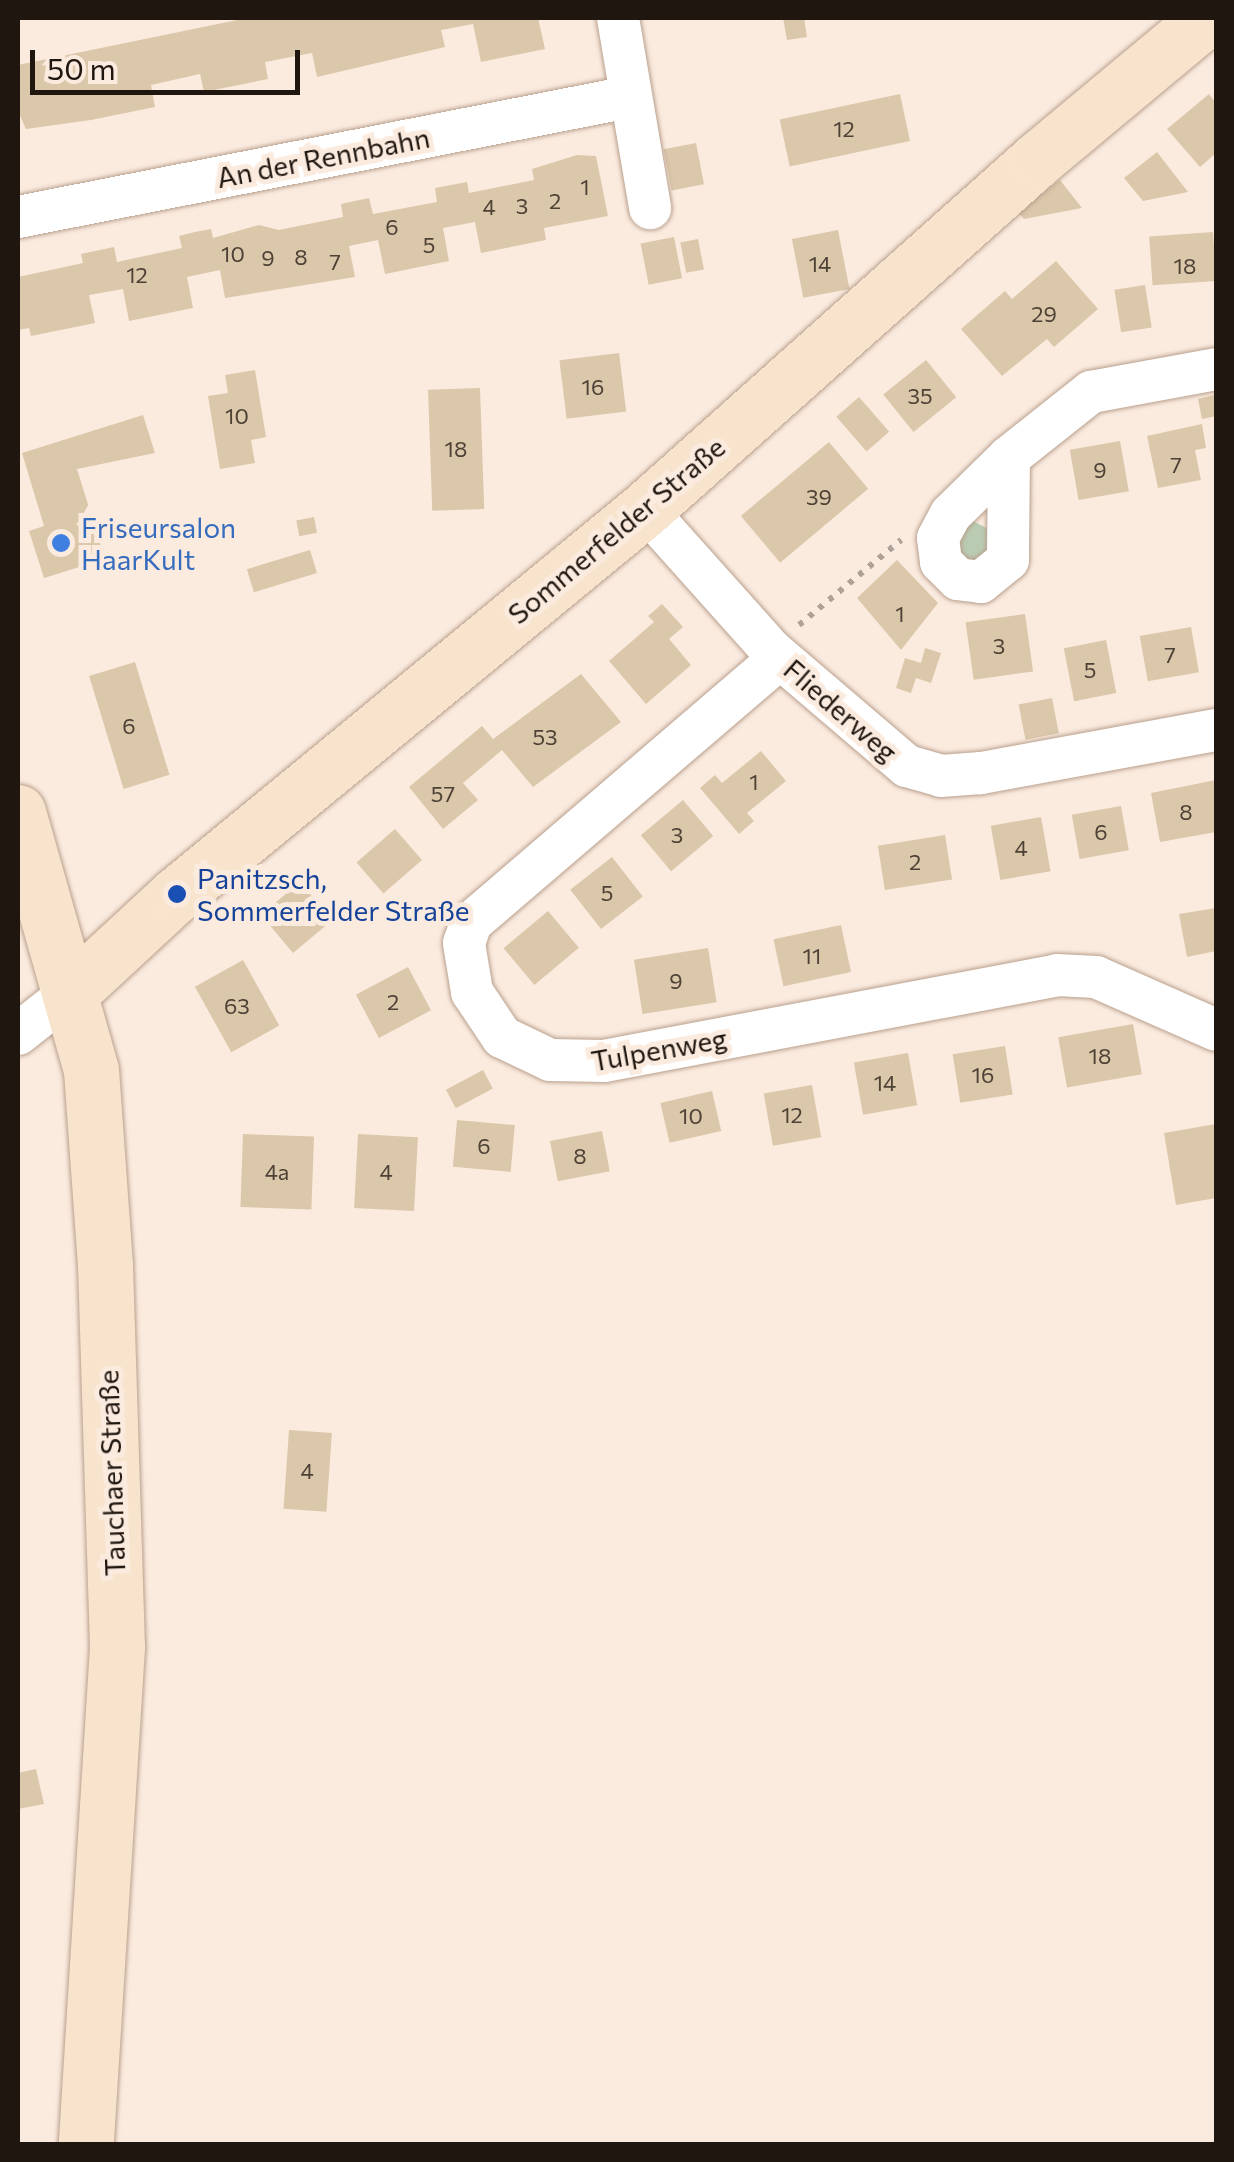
<!DOCTYPE html>
<html>
<head>
<meta charset="utf-8">
<style>
	body { margin:0 }
	#map { position:relative; width:1234px; height:2162px; overflow:hidden; background:#fbebdf; font-family:Commissioner,sans-serif }
	div>[style] { position:absolute }
	[style*='--x'] { left:calc(var(--x)*1px); top:calc(var(--y)*1px); width:calc(var(--w)*1px); rotate:calc(var(--a)*1deg) }
	.green>* { inset:0; background:#b9ccb3 }
	.building>* { inset:0; background:#dbc7aa; transform-origin:0 0 }
	.path>* { height:6px; margin-top:-3px; transform-origin:0; background:repeating-linear-gradient(90deg,#aea197 0 5px,transparent 0 13px) }
	.roads { filter:drop-shadow(0 0 2px #b9a08d) drop-shadow(0 0 2px #b9a08d) }
	.street>* { height:42px; margin:-21px; padding:0 21px; transform-origin:21px; border-radius:21px; background:#fff }
	.secondary>* { height:55px; margin:-27.5px; padding:0 27.5px; transform-origin:27.5px; border-radius:27.5px; background:#f8e4cd }
	.dots>* { width:28px; height:28px; translate:-50% -50%; box-sizing:border-box; border:5px solid #fbebdf; border-radius:50% }
	span { translate:-50% -50%; white-space:nowrap; text-align:center; line-height:1.15; -webkit-text-stroke:10px #fbebdf; paint-order:stroke }
	.number-label { font-size:22px; color:#4e4236 }
	.number-label span { -webkit-text-stroke-width:0 }
	.street-label { font-size:28px; color:#1f160f }
	.shop-label { font-size:28px; color:#366cbe }
	.left { translate:0 -50%; text-align:left }
	.transit-label { font-size:28px; color:#164399 }
	.frame { position:absolute; inset:0; border:20px solid #1f160f; pointer-events:none }
	.scale { position:absolute; left:30px; top:50px; width:270px; height:45px; box-sizing:border-box; border:5px solid #1f160f; border-top:0; padding-left:12px; font-size:30px; line-height:35px; white-space:nowrap; color:#1f160f; -webkit-text-stroke:8px #fbebdf; paint-order:stroke }
</style>
</head>
<body>
<div id="map">
	<div class="green">
		<i style="clip-path:polygon(973px 521px,998px 534px,978px 573px,950px 539px)"></i>
	</div>
	<div class="building">
		<i style="clip-path:polygon(247px 18px,538px 18px,545px 49px,481px 62px,473px 24px,441px 30px,445px 47px,317px 77px,312px 53px,265px 62px,268px 79px,204px 92px,200px 74px,151px 85px,155px 107px,91px 120px,26px 129px,18px 111px,18px 65px)"></i>
		<i style="clip-path:polygon(783px 18px,804px 18px,807px 37px,787px 40px)"></i>
		<i style="left:900px;top:94px;width:48px;height:123px;rotate:78deg"></i>
		<i style="clip-path:polygon(1209px 94px,1216px 103px,1216px 153px,1200px 167px,1167px 129px)"></i>
		<i style="left:696px;top:143px;width:42px;height:33px;rotate:79deg"></i>
		<i style="clip-path:polygon(1157px 152px,1188px 192px,1143px 201px,1124px 178px)"></i>
		<i style="clip-path:polygon(577px 155px,596px 156px,608px 216px,544px 228px,546px 240px,481px 253px,475px 222px,443px 228px,449px 261px,385px 274px,378px 240px,349px 246px,355px 277px,225px 298px,220px 270px,187px 277px,193px 308px,129px 321px,123px 289px,89px 295px,95px 323px,31px 336px,29px 328px,18px 330px,18px 277px,83px 263px,81px 254px,114px 247px,117px 262px,182px 248px,179px 236px,195px 232px,211px 229px,213px 238px,259px 225px,279px 230px,343px 217px,341px 204px,369px 198px,373px 214px,437px 202px,435px 188px,467px 182px,469px 193px,534px 180px,532px 169px)"></i>
		<i style="clip-path:polygon(1060px 180px,1082px 208px,1024px 219px,1017px 211px)"></i>
		<i style="left:838px;top:230px;width:60px;height:47px;rotate:79deg"></i>
		<i style="left:1213px;top:232px;width:49px;height:64px;rotate:86deg"></i>
		<i style="left:674px;top:237px;width:42px;height:34px;rotate:79deg"></i>
		<i style="left:698px;top:239px;width:31px;height:18px;rotate:79deg"></i>
		<i style="clip-path:polygon(1056px 261px,1098px 309px,1054px 347px,1047px 339px,1002px 376px,961px 329px,1005px 291px,1012px 299px)"></i>
		<i style="left:1145px;top:285px;width:43px;height:31px;rotate:81deg"></i>
		<i style="left:619px;top:353px;width:59px;height:60px;rotate:83deg"></i>
		<i style="left:926px;top:360px;width:48px;height:55px;rotate:51deg"></i>
		<i style="clip-path:polygon(255px 370px,266px 437px,251px 440px,255px 463px,220px 469px,208px 396px,228px 393px,225px 375px)"></i>
		<i style="left:480px;top:388px;width:121px;height:52px;rotate:88deg"></i>
		<i style="clip-path:polygon(1214px 395px,1216px 416px,1202px 419px,1198px 399px)"></i>
		<i style="left:859px;top:397px;width:46px;height:30px;rotate:49deg"></i>
		<i style="clip-path:polygon(143px 415px,155px 453px,77px 469px,105px 559px,44px 578px,29px 531px,44px 526px,22px 453px)"></i>
		<i style="clip-path:polygon(1202px 424px,1206px 448px,1195px 450px,1201px 480px,1158px 488px,1147px 436px)"></i>
		<i style="left:1120px;top:441px;width:51px;height:51px;rotate:80deg"></i>
		<i style="left:829px;top:442px;width:61px;height:115px;rotate:50deg"></i>
		<i style="left:314px;top:517px;width:16px;height:18px;rotate:79deg"></i>
		<i style="left:310px;top:550px;width:24px;height:66px;rotate:73deg"></i>
		<i style="clip-path:polygon(897px 560px,938px 603px,901px 650px,857px 598px)"></i>
		<i style="clip-path:polygon(662px 604px,683px 627px,669px 639px,691px 665px,646px 704px,609px 661px,654px 622px,648px 616px)"></i>
		<i style="left:1025px;top:614px;width:58px;height:60px;rotate:82deg"></i>
		<i style="left:1191px;top:627px;width:46px;height:52px;rotate:80deg"></i>
		<i style="left:1106px;top:640px;width:54px;height:43px;rotate:79deg"></i>
		<i style="clip-path:polygon(925px 648px,941px 653px,931px 683px,916px 678px,911px 693px,896px 688px,905px 658px,921px 663px)"></i>
		<i style="left:135px;top:662px;width:118px;height:48px;rotate:73deg"></i>
		<i style="clip-path:polygon(581px 674px,621px 722px,533px 787px,502px 750px,463px 783px,478px 800px,443px 829px,409px 787px,482px 726px,493px 739px)"></i>
		<i style="left:1052px;top:698px;width:36px;height:34px;rotate:79deg"></i>
		<i style="clip-path:polygon(761px 751px,786px 781px,747px 813px,754px 821px,739px 834px,700px 788px,715px 775px,722px 783px)"></i>
		<i style="clip-path:polygon(1216px 780px,1216px 832px,1160px 842px,1151px 793px)"></i>
		<i style="left:683px;top:800px;width:47px;height:55px;rotate:50deg"></i>
		<i style="left:1121px;top:806px;width:45px;height:50px;rotate:80deg"></i>
		<i style="left:1041px;top:817px;width:55px;height:51px;rotate:80deg"></i>
		<i style="left:395px;top:829px;width:41px;height:51px;rotate:49deg"></i>
		<i style="left:945px;top:835px;width:45px;height:68px;rotate:81deg"></i>
		<i style="left:612px;top:857px;width:50px;height:53px;rotate:52deg"></i>
		<i style="left:300px;top:882px;width:50px;height:51px;rotate:50deg"></i>
		<i style="clip-path:polygon(1216px 908px,1216px 951px,1187px 957px,1179px 914px)"></i>
		<i style="left:548px;top:911px;width:48px;height:58px;rotate:50deg"></i>
		<i style="left:841px;top:925px;width:48px;height:69px;rotate:78deg"></i>
		<i style="left:708px;top:948px;width:55px;height:75px;rotate:81deg"></i>
		<i style="left:243px;top:960px;width:75px;height:55px;rotate:61deg"></i>
		<i style="left:408px;top:967px;width:49px;height:59px;rotate:62deg"></i>
		<i style="left:1133px;top:1024px;width:51px;height:76px;rotate:80deg"></i>
		<i style="left:1005px;top:1046px;width:49px;height:53px;rotate:81deg"></i>
		<i style="left:908px;top:1053px;width:53px;height:55px;rotate:80deg"></i>
		<i style="left:483px;top:1070px;width:21px;height:42px;rotate:62deg"></i>
		<i style="left:812px;top:1085px;width:53px;height:49px;rotate:80deg"></i>
		<i style="left:712px;top:1091px;width:41px;height:53px;rotate:77deg"></i>
		<i style="left:457px;top:1120px;width:58px;height:47px;rotate:5deg"></i>
		<i style="clip-path:polygon(1216px 1124px,1216px 1198px,1176px 1205px,1164px 1133px)"></i>
		<i style="left:602px;top:1131px;width:41px;height:53px;rotate:79deg"></i>
		<i style="left:243px;top:1134px;width:71px;height:73px;rotate:2deg"></i>
		<i style="left:358px;top:1134px;width:60px;height:74px;rotate:3deg"></i>
		<i style="left:289px;top:1430px;width:43px;height:79px;rotate:4deg"></i>
		<i style="clip-path:polygon(36px 1769px,44px 1804px,18px 1809px,18px 1773px)"></i>
	</div>
	<div class="path">
		<i style="--x:799;--y:625;--w:133;--a:-39.8"></i>
	</div>
	<div class="roads">
		<div class="street">
			<i style="--x:618;--y:18;--w:193;--a:80.4"></i>
			<i style="--x:18;--y:217;--w:623;--a:-11.11"></i>
			<i style="--x:1009;--y:457;--w:103;--a:90.6"></i>
			<i style="--x:1008;--y:560;--w:35;--a:141"></i>
			<i style="--x:981;--y:582;--w:23;--a:-173"></i>
			<i style="--x:958;--y:579;--w:24;--a:-135"></i>
			<i style="--x:941;--y:562;--w:24;--a:-97"></i>
			<i style="--x:938;--y:538;--w:27;--a:-62"></i>
			<i style="--x:951;--y:514;--w:81;--a:-44.5"></i>
			<i style="--x:1009;--y:457;--w:105;--a:-38.4"></i>
			<i style="--x:1091;--y:392;--w:127;--a:-10.4"></i>
			<i style="--x:645;--y:509;--w:189;--a:48.2"></i>
			<i style="--x:771;--y:650;--w:179;--a:40.5"></i>
			<i style="--x:907;--y:766;--w:35;--a:16"></i>
			<i style="--x:941;--y:776;--w:40;--a:-4.3"></i>
			<i style="--x:981;--y:773;--w:239;--a:-10.4"></i>
			<i style="--x:780;--y:658;--w:407;--a:139.4"></i>
			<i style="--x:471;--y:923;--w:21;--a:109"></i>
			<i style="--x:464;--y:943;--w:50;--a:80.7"></i>
			<i style="--x:472;--y:992;--w:54;--a:56.3"></i>
			<i style="--x:502;--y:1037;--w:53;--a:25.6"></i>
			<i style="--x:550;--y:1060;--w:54;--a:1.1"></i>
			<i style="--x:604;--y:1061;--w:461;--a:-10.7"></i>
			<i style="--x:1057;--y:975;--w:39;--a:3"></i>
			<i style="--x:1096;--y:977;--w:131;--a:23.8"></i>
			<i style="--x:18;--y:1034;--w:68;--a:-38.4"></i>
		</div>
		<div class="secondary">
			<i style="--x:18;--y:812;--w:268;--a:74.2"></i>
			<i style="--x:91;--y:1070;--w:196;--a:85.9"></i>
			<i style="--x:105;--y:1265;--w:382;--a:88.2"></i>
			<i style="--x:117;--y:1647;--w:498;--a:93.6"></i>
			<i style="--x:71;--y:992;--w:144;--a:-42.8"></i>
			<i style="--x:177;--y:894;--w:606;--a:-39.44"></i>
			<i style="--x:645;--y:509;--w:528;--a:-41.7"></i>
			<i style="--x:1039;--y:158;--w:219;--a:-39.8"></i>
		</div>
	</div>
	<div class="dots">
		<i style="left:61px;top:543px;background:#3f7fe0"></i>
		<i style="left:177px;top:894px;background:#1a4fb4"></i>
	</div>
	<div class="number-label">
		<span style="left:844px;top:129px">12</span>
		<span style="left:585px;top:187px">1</span>
		<span style="left:555px;top:201px">2</span>
		<span style="left:522px;top:206px">3</span>
		<span style="left:489px;top:207px">4</span>
		<span style="left:392px;top:227px">6</span>
		<span style="left:429px;top:245px">5</span>
		<span style="left:233px;top:254px">10</span>
		<span style="left:301px;top:257px">8</span>
		<span style="left:268px;top:258px">9</span>
		<span style="left:335px;top:262px">7</span>
		<span style="left:820px;top:264px">14</span>
		<span style="left:1185px;top:266px">18</span>
		<span style="left:137px;top:275px">12</span>
		<span style="left:1044px;top:314px">29</span>
		<span style="left:593px;top:387px">16</span>
		<span style="left:920px;top:396px">35</span>
		<span style="left:237px;top:416px">10</span>
		<span style="left:456px;top:449px">18</span>
		<span style="left:1176px;top:465px">7</span>
		<span style="left:1100px;top:470px">9</span>
		<span style="left:819px;top:497px">39</span>
		<span style="left:900px;top:614px">1</span>
		<span style="left:999px;top:646px">3</span>
		<span style="left:1170px;top:655px">7</span>
		<span style="left:1090px;top:670px">5</span>
		<span style="left:129px;top:726px">6</span>
		<span style="left:545px;top:737px">53</span>
		<span style="left:754px;top:782px">1</span>
		<span style="left:443px;top:794px">57</span>
		<span style="left:1186px;top:812px">8</span>
		<span style="left:1101px;top:832px">6</span>
		<span style="left:677px;top:835px">3</span>
		<span style="left:1021px;top:848px">4</span>
		<span style="left:915px;top:862px">2</span>
		<span style="left:607px;top:893px">5</span>
		<span style="left:812px;top:956px">11</span>
		<span style="left:676px;top:981px">9</span>
		<span style="left:393px;top:1002px">2</span>
		<span style="left:237px;top:1006px">63</span>
		<span style="left:1100px;top:1056px">18</span>
		<span style="left:983px;top:1075px">16</span>
		<span style="left:885px;top:1083px">14</span>
		<span style="left:792px;top:1115px">12</span>
		<span style="left:691px;top:1116px">10</span>
		<span style="left:484px;top:1146px">6</span>
		<span style="left:580px;top:1156px">8</span>
		<span style="left:277px;top:1172px">4a</span>
		<span style="left:386px;top:1172px">4</span>
		<span style="left:307px;top:1471px">4</span>
	</div>
	<div class="street-label">
		<span style="left:323px;top:157px;rotate:-11deg">An der Rennbahn</span>
		<span style="left:616px;top:530px;rotate:-40deg">Sommerfelder Straße</span>
		<span style="left:841px;top:710px;rotate:41deg">Fliederweg</span>
		<span style="left:659px;top:1049px;rotate:-10deg">Tulpenweg</span>
		<span style="left:111px;top:1473px;rotate:-92deg">Tauchaer Straße</span>
	</div>
	<div class="shop-label">
		<span class="left" style="left:81px;top:543px">Friseursalon<br>HaarKult</span>
	</div>
	<div class="transit-label">
		<span class="left" style="left:197px;top:894px">Panitzsch,<br>Sommerfelder Straße</span>
	</div>
	<div class="frame"></div>
	<div class="scale">50 m</div>
</div>
</body>
</html>
